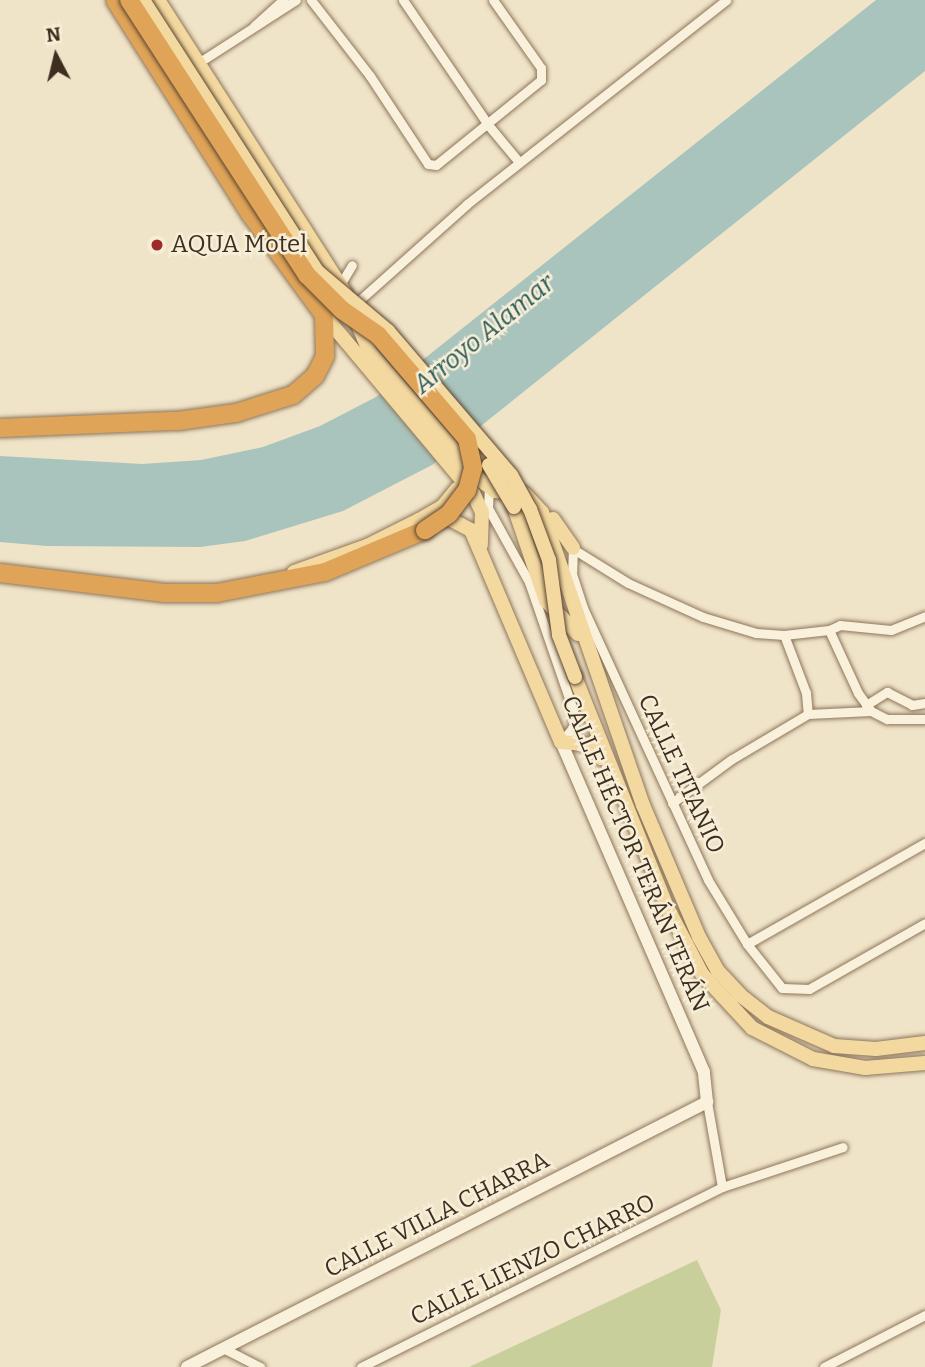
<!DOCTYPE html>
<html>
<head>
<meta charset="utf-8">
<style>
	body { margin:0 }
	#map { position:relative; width:925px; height:1367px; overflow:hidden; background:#f0e4c8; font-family:Bitter,serif }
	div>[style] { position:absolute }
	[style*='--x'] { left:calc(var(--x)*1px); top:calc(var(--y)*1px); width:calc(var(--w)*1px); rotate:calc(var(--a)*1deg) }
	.green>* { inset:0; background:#c9cf9b }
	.water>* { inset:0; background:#a9c4bc }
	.roads { filter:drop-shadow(0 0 2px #8d765c) drop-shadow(0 0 2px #8d765c) }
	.street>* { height:9px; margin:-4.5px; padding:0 4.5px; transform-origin:4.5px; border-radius:4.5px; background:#faf1dc }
	.secondary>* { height:12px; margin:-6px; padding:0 6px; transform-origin:6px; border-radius:6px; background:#faf1dc }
	.primary>* { height:14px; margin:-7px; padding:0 7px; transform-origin:7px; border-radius:7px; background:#f3d9a0 }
	.highway>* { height:18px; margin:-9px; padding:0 9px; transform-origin:9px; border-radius:9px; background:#e0a458 }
	.bridges { filter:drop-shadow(0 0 2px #5b4430) drop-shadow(0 0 2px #5b4430) }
	.primary-bridge>* { height:14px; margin:-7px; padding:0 7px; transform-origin:7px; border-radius:7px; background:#f3d9a0 }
	.highway-bridge>* { height:18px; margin:-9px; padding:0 9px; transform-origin:9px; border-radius:9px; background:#e0a458 }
	.dots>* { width:19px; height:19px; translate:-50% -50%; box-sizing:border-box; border:4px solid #f7eed8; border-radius:50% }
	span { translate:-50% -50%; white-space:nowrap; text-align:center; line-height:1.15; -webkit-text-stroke:5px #f7eed8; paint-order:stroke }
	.poi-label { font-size:24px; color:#3d2e20 }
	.left { translate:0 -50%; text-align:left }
	.street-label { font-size:24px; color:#3d2e20 }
	.water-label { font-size:26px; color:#2f5d5a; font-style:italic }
	.north { position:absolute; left:21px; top:21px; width:70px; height:70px; -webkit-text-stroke:5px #f7eed8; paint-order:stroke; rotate:353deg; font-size:19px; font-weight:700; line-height:28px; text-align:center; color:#3d2e20 }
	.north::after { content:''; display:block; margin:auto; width:24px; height:32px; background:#3d2e20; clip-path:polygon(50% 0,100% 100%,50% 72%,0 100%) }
</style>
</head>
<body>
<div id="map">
	<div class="green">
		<i style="clip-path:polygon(697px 1260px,721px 1310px,712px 1367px,469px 1367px)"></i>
	</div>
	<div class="water">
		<i style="clip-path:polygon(876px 0,925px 0,925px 71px,432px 465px,343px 511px,245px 541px,200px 547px,46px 546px,0 542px,0 456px,142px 464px,201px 460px,263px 447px,320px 426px,376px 397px)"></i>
	</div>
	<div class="roads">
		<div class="street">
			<i style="--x:311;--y:0;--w:96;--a:52.2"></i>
			<i style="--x:370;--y:76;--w:105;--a:56.6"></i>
			<i style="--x:428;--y:164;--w:8;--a:7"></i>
			<i style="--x:436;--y:165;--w:135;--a:-39"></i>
			<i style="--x:541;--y:80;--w:12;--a:-90"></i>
			<i style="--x:541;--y:68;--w:83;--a:-125.2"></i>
			<i style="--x:403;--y:0;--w:153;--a:55.7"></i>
			<i style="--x:489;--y:126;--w:47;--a:50.2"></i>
			<i style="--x:254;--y:26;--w:39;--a:-42"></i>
			<i style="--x:195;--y:65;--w:120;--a:-32.8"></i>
			<i style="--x:340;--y:285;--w:23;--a:-59"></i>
			<i style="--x:353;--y:306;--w:153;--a:-41.8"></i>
			<i style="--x:467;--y:204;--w:330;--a:-38.2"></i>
			<i style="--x:489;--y:488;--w:20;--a:93"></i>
			<i style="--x:488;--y:508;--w:85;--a:61"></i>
			<i style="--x:529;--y:582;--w:135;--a:71"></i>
			<i style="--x:573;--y:710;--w:16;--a:86"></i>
			<i style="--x:574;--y:726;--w:21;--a:129"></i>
			<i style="--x:570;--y:547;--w:68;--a:31.8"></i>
			<i style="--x:628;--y:583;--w:82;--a:24.4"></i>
			<i style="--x:703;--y:617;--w:55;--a:16.8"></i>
			<i style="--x:756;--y:633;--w:28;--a:4"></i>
			<i style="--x:784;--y:635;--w:45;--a:-6.3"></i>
			<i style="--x:829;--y:630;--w:12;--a:-24"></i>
			<i style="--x:840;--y:625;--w:51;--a:5.6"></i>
			<i style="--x:891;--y:630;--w:37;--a:-22"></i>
			<i style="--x:573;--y:548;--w:26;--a:92"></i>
			<i style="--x:572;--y:574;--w:36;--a:72"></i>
			<i style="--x:583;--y:608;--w:299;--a:65.3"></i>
			<i style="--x:708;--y:880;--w:75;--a:58.6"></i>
			<i style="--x:747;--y:944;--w:56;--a:51.5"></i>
			<i style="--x:782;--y:988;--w:27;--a:2"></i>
			<i style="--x:809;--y:989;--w:133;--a:-29.6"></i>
			<i style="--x:829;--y:630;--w:69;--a:65.3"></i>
			<i style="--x:858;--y:693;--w:22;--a:54"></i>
			<i style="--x:871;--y:711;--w:18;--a:27"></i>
			<i style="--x:887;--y:719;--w:38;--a:0"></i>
			<i style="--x:784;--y:635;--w:62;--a:69.2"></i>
			<i style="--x:806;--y:693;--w:21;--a:85"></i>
			<i style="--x:866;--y:705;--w:25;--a:-32"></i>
			<i style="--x:887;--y:692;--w:28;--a:27"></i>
			<i style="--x:912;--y:705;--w:13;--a:-9"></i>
			<i style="--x:672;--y:803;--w:74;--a:-36.3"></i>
			<i style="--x:732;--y:759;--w:88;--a:-30.6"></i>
			<i style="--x:808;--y:714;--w:63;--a:-2.7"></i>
			<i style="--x:747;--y:944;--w:205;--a:-29.6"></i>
			<i style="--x:707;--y:1102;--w:86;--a:80"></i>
			<i style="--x:223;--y:1348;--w:42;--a:27.2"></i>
			<i style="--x:361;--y:1367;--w:403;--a:-26.5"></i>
			<i style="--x:722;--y:1187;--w:127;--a:-18.3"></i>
			<i style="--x:824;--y:1367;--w:114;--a:-27.2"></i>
		</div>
		<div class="secondary">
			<i style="--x:187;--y:1367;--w:584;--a:-27"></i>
			<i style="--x:707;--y:1102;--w:30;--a:-96"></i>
			<i style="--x:704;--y:1072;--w:360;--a:-113.4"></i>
		</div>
		<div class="primary">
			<i style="--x:158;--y:0;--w:349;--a:57.4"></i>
			<i style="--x:324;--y:315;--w:232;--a:50.1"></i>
			<i style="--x:473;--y:493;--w:21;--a:65"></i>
			<i style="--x:482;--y:512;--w:33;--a:92"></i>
			<i style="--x:356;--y:320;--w:34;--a:67"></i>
			<i style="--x:369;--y:351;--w:169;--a:49.3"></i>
			<i style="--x:479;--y:479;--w:20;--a:37"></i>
			<i style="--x:495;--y:491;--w:30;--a:6"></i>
			<i style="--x:525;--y:494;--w:25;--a:47"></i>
			<i style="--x:542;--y:512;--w:310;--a:71"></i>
			<i style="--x:643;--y:805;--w:143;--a:67"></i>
			<i style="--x:699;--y:937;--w:39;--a:61"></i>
			<i style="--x:718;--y:971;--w:33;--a:47"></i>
			<i style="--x:740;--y:995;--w:36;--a:38"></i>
			<i style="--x:768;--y:1017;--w:72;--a:23.7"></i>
			<i style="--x:834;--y:1046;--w:42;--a:4.1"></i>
			<i style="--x:876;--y:1049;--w:49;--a:-7"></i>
			<i style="--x:467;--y:439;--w:34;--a:50"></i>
			<i style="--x:514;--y:507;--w:99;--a:71.2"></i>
			<i style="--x:546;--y:601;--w:46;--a:45.9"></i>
			<i style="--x:553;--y:519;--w:35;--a:55"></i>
			<i style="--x:419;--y:520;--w:31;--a:-2"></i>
			<i style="--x:450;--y:519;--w:24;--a:28"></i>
			<i style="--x:471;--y:530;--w:230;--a:67"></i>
			<i style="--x:561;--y:742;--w:33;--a:5"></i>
			<i style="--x:594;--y:745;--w:15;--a:62"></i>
			<i style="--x:294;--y:572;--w:77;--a:-19.6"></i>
			<i style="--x:367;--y:546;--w:58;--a:-26.6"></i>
			<i style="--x:419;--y:520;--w:28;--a:-30"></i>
			<i style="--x:443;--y:506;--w:22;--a:-51"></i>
			<i style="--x:575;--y:677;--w:248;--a:68.2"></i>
			<i style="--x:667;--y:907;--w:76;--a:62.4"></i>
			<i style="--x:702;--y:974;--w:74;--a:47.2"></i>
			<i style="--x:752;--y:1028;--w:68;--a:26.9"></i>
			<i style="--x:813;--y:1059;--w:53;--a:9.8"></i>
			<i style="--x:865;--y:1068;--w:60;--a:-4.8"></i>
		</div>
		<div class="highway">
			<i style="--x:0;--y:428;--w:178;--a:-2.3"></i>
			<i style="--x:178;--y:421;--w:59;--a:-7.9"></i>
			<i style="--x:236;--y:413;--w:60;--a:-17.5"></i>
			<i style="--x:293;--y:395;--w:29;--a:-41"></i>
			<i style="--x:315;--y:376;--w:22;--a:-63"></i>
			<i style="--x:325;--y:356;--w:41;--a:-91.4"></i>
			<i style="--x:324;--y:315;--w:124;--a:-126.1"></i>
			<i style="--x:251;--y:215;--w:254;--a:-122.3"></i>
			<i style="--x:0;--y:573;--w:166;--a:6.9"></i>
			<i style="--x:165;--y:593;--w:52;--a:0"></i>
			<i style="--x:217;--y:593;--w:110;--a:-11"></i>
			<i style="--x:325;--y:572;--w:108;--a:-22.8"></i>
		</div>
	</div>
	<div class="bridges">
		<div class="primary-bridge">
			<i style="--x:143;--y:0;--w:322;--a:57.3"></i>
			<i style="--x:317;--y:271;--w:93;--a:40.2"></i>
			<i style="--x:388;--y:331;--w:189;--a:49.5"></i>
			<i style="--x:511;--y:475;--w:39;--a:61"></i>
			<i style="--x:530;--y:509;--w:54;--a:69.6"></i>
			<i style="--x:549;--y:560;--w:76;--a:82.4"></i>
			<i style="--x:559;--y:635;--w:45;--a:69.1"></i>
			<i style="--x:489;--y:465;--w:49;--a:59.2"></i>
		</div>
		<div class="highway-bridge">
			<i style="--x:129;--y:0;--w:328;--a:57.1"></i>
			<i style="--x:307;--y:275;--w:49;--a:45"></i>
			<i style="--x:342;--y:310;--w:44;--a:34.8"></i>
			<i style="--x:378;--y:335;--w:137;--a:49.4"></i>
			<i style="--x:467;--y:439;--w:30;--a:78"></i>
			<i style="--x:473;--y:468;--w:23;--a:105"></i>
			<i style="--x:467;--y:490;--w:30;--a:127"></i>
			<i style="--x:449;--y:514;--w:29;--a:146"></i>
		</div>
	</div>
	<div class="dots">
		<i style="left:157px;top:245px;background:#9e2a2b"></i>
	</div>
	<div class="poi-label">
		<span class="left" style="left:171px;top:245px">AQUA Motel</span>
	</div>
	<div class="street-label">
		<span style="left:681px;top:774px;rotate:65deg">CALLE TITANIO</span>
		<span style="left:635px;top:854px;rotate:67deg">CALLE HÉCTOR TERÁN TERÁN</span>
		<span style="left:437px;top:1215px;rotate:-27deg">CALLE VILLA CHARRA</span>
		<span style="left:533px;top:1260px;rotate:-26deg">CALLE LIENZO CHARRO</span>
	</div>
	<div class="water-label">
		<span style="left:484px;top:334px;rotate:-39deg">Arroyo Alamar</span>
	</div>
	<div class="north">N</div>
</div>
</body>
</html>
